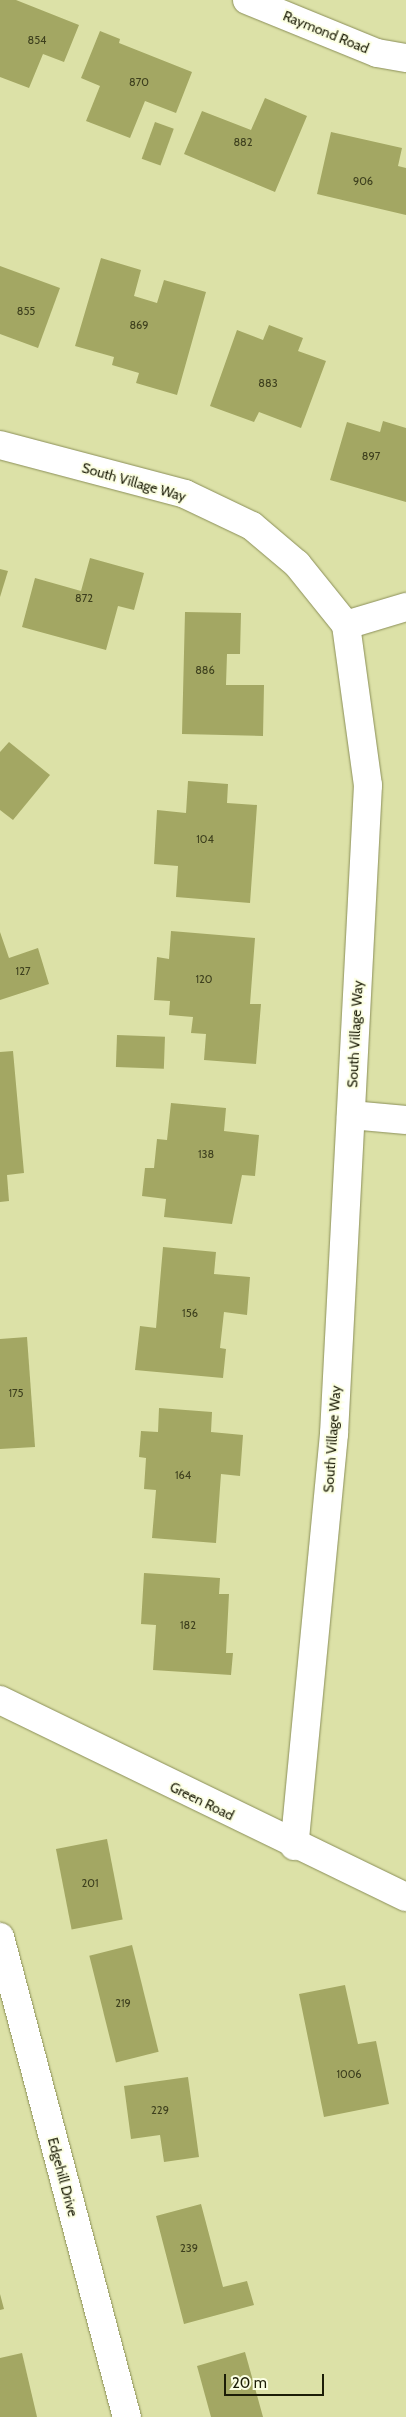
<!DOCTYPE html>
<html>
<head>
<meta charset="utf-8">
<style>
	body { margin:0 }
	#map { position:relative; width:406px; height:2417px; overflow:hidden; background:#dce1a7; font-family:Cabin,sans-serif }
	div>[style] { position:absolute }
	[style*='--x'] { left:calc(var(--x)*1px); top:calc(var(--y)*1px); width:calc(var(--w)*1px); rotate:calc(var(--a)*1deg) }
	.building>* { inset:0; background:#a3a763; transform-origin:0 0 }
	.roads { filter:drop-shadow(0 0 1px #8b8f59) drop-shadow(0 0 1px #8b8f59) }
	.minor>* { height:28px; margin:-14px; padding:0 14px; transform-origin:14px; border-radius:14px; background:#fff }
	span { translate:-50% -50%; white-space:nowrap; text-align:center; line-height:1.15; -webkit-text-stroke:4px #fcffe3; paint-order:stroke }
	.number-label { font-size:11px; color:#3e401e }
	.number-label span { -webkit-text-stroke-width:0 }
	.street-label { font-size:14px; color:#1c1d07 }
	.scale { position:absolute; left:224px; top:2374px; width:100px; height:22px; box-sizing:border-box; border:2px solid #1c1d07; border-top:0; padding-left:6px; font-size:15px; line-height:18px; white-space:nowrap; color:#1c1d07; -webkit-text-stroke:4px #fcffe3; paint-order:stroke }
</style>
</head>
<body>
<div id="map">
	<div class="building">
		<i style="clip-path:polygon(0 0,16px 0,79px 25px,64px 62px,43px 54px,29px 88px,0 77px)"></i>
		<i style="clip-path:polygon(100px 31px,120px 39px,119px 43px,192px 72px,176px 113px,145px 101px,130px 138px,86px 121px,100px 86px,81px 78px)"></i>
		<i style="clip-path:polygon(265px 98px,307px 116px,275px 192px,184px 154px,202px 111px,251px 130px)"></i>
		<i style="left:155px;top:122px;width:20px;height:39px;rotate:20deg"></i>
		<i style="clip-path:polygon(331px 132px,402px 148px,398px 166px,406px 168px,406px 215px,317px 194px)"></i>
		<i style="clip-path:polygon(101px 258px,141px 270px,134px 296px,157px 303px,164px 280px,206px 292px,177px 395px,136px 383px,139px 373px,112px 365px,114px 357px,75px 346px)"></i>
		<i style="clip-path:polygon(0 266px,60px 288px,38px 348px,0 334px)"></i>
		<i style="clip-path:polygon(269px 325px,303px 338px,298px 351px,326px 361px,301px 428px,259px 412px,254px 422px,210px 406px,237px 330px,263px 340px)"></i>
		<i style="clip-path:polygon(383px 421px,406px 428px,406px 502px,330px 480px,347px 422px,380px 432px)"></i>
		<i style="clip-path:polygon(90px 558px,144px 573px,134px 610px,118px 606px,106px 650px,22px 627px,35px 578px,81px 591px)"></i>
		<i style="clip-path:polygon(0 569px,8px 571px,0 597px)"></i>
		<i style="clip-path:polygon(185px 612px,241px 613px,240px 654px,227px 654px,226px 685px,264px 685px,263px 736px,182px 734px)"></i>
		<i style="clip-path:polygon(9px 742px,50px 775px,13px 820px,0 810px,0 752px)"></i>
		<i style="clip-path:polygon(188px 781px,228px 784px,227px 803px,257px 805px,250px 903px,176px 897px,178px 866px,154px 864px,157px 810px,186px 813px)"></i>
		<i style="clip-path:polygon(171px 931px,255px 938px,250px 1004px,261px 1004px,256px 1064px,204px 1060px,206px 1034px,191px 1033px,193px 1017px,169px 1015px,170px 1001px,154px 1000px,157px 957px,169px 959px)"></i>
		<i style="clip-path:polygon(0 932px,9px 958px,38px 948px,49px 984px,0 1000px)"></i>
		<i style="left:117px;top:1035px;width:48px;height:32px;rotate:2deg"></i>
		<i style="clip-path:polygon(13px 1051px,24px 1173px,7px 1175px,9px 1201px,0 1202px,0 1052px)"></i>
		<i style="clip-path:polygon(171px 1103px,226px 1108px,224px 1131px,259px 1135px,255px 1176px,242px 1175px,232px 1224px,164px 1217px,166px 1199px,142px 1196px,145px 1168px,154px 1168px,157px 1139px,167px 1140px)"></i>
		<i style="clip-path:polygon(163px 1247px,216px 1252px,214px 1274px,250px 1277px,247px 1315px,224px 1312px,220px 1348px,226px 1349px,223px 1378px,135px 1370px,140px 1326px,156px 1328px)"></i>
		<i style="clip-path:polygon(27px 1337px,35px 1447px,0 1449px,0 1339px)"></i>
		<i style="clip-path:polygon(159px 1408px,212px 1412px,211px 1432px,243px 1435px,240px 1476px,221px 1474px,216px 1543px,152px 1538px,156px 1490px,144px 1489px,146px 1458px,139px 1457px,141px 1431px,158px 1432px)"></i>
		<i style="clip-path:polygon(144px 1573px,220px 1578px,219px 1594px,229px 1594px,226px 1653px,233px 1653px,231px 1675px,153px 1670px,156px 1625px,141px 1624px)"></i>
		<i style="left:107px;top:1839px;width:82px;height:52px;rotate:79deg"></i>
		<i style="left:132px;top:1945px;width:110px;height:44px;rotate:76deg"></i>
		<i style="clip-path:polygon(345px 1985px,358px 2044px,376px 2041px,389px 2104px,324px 2117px,299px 1994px)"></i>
		<i style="clip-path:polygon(188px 2077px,199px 2157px,164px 2162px,160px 2135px,131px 2139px,124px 2086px)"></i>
		<i style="clip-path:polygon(201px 2204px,223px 2287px,247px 2281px,254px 2305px,184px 2324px,156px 2216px)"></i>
		<i style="clip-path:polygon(0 2294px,4px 2309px,0 2310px)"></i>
		<i style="clip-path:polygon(245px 2352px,263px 2417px,211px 2417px,197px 2366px)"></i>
		<i style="clip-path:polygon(22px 2353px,37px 2417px,0 2417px,0 2358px)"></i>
	</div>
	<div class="roads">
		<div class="minor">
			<i style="--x:247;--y:0;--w:140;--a:22.2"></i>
			<i style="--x:377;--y:53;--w:29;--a:10"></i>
			<i style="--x:0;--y:445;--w:191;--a:14.8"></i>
			<i style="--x:185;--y:494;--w:74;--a:25.5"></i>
			<i style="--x:252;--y:526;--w:59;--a:40.2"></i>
			<i style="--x:297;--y:564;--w:78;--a:51.2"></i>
			<i style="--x:346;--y:625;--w:162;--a:82.2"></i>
			<i style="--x:368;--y:785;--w:650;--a:93"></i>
			<i style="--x:334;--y:1434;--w:414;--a:95.5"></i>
			<i style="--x:346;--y:625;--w:63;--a:-16.7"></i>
			<i style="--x:351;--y:1115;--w:55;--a:5.2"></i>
			<i style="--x:0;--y:1700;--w:451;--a:25.9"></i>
			<i style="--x:0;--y:1937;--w:497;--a:75.2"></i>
		</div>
	</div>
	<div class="number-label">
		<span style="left:37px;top:40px">854</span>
		<span style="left:139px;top:82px">870</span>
		<span style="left:243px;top:142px">882</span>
		<span style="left:363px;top:181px">906</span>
		<span style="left:26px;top:311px">855</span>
		<span style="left:139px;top:325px">869</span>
		<span style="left:268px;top:383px">883</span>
		<span style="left:371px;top:456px">897</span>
		<span style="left:84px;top:598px">872</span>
		<span style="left:205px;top:670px">886</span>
		<span style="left:205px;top:839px">104</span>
		<span style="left:23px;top:971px">127</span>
		<span style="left:204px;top:979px">120</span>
		<span style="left:206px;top:1154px">138</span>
		<span style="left:190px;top:1313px">156</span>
		<span style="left:16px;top:1393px">175</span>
		<span style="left:183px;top:1475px">164</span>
		<span style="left:188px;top:1625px">182</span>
		<span style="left:90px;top:1883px">201</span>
		<span style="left:123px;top:2003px">219</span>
		<span style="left:349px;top:2074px">1006</span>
		<span style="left:160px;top:2110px">229</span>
		<span style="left:189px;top:2248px">239</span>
	</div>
	<div class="street-label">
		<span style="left:326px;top:32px;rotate:22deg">Raymond Road</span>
		<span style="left:134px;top:482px;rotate:16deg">South Village Way</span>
		<span style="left:355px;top:1034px;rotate:-87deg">South Village Way</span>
		<span style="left:332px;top:1439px;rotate:-86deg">South Village Way</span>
		<span style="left:202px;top:1801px;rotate:26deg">Green Road</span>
		<span style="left:63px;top:2177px;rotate:75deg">Edgehill Drive</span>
	</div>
	<div class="scale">20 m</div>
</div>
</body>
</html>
